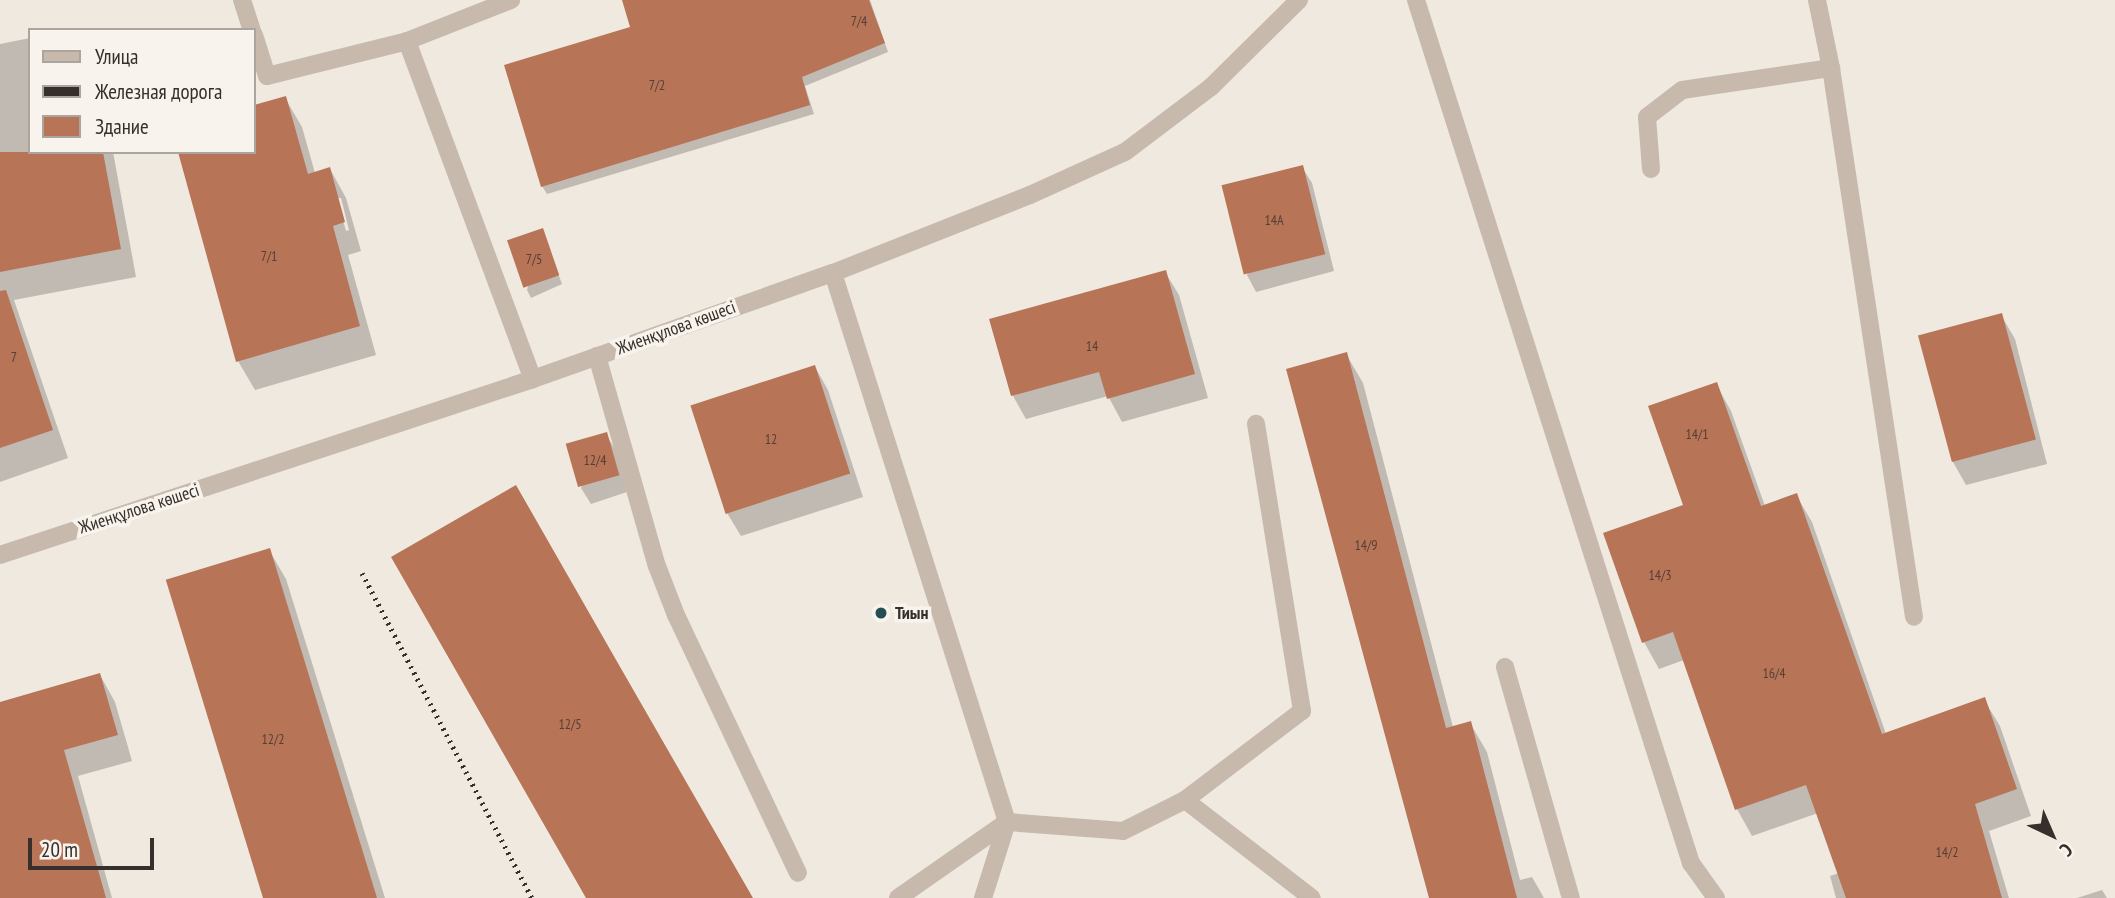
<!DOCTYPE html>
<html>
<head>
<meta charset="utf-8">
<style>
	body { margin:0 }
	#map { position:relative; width:2115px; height:898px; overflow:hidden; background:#f0e9e0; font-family:"PT Sans Narrow",sans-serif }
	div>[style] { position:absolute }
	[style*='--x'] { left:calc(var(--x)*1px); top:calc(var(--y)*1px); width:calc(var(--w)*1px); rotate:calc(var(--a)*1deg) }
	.shadow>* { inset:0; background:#0003 }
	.building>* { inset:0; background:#b77456; transform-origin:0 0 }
	.minor>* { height:18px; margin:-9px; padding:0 9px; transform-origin:9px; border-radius:9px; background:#c7baad }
	.rail>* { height:5px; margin-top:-2.5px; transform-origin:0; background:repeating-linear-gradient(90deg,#362f2b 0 2px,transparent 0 7px) }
	.dots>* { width:19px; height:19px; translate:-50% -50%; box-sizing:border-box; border:4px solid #f8f3ec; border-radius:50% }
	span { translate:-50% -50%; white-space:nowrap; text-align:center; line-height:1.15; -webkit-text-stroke:7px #f8f3ec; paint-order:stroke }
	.number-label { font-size:14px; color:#564036 }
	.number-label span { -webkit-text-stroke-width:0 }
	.street-label { font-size:18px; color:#362f2b }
	.poi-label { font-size:18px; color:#362f2b; font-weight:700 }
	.left { translate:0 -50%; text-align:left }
	.legend { position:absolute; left:28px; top:28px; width:228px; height:126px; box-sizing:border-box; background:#f8f3ec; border:2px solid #aaa59f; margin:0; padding:9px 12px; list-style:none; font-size:21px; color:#362f2b }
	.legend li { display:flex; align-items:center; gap:14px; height:35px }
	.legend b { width:35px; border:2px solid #aaa59f }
	.north { position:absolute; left:2017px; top:800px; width:70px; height:70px; -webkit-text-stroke:5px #f8f3ec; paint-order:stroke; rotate:136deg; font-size:19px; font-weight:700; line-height:28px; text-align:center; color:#362f2b }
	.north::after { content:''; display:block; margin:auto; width:24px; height:32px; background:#362f2b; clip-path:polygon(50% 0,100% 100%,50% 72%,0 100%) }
	.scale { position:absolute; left:28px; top:838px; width:126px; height:32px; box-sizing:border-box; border:4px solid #362f2b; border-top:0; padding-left:9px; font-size:21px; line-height:24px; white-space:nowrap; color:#362f2b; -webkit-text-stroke:5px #f8f3ec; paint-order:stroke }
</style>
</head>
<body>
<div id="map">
	<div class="shadow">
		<i style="clip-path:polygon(624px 0,870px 0,888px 52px,805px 86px,814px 114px,547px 194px,542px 186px,632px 28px)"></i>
		<i style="clip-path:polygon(30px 38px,30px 152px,113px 152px,136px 277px,14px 300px,68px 458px,0 482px,0 44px)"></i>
		<i style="clip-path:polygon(evenodd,285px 98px,302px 127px,315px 173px,330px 169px,346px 198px,361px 251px,348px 255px,376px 355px,255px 390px,238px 361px,254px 152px,254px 107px,285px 98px,337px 198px,341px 198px,349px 230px,346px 231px,337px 198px)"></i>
		<i style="clip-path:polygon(1302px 167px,1312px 183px,1334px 271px,1256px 292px,1247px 275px)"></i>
		<i style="clip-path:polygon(542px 230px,562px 284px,531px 298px,527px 290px)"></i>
		<i style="clip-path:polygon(1165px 272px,1179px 295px,1208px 398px,1122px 422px,1108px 396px,1026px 419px,1013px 396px,991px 320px)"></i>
		<i style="clip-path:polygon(2001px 315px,2015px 339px,2047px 464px,1966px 485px,1953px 462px)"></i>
		<i style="clip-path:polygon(1346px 354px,1363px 383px,1453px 727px,1470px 723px,1487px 752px,1520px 880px,1532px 877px,1544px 898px,1431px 898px)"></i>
		<i style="clip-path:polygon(815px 367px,828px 390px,863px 497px,741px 536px,727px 513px)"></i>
		<i style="clip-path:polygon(1716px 384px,1731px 411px,1765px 506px,1796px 495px,1812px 522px,1886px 734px,1984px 700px,2000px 726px,2031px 816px,1989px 831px,2009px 898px,1836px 898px,1830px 876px,1839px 873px,1818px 813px,1752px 836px,1737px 809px,1684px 660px,1659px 669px,1644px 642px,1685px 506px)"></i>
		<i style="clip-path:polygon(606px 434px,616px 451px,627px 492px,591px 504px,581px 488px)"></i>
		<i style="clip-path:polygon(269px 550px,286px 579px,385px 898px,267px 898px)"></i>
		<i style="clip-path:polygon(100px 675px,115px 702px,132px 761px,78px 776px,112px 898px,0 898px,0 704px)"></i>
		<i style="clip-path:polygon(2102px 890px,2107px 898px,2077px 898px)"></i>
	</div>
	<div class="building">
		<i style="clip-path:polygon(622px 0,869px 0,885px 43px,802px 77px,810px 105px,541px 187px,504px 65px,630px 27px)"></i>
		<i style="clip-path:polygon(286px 96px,308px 174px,330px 167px,345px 222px,333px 226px,360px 326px,236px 362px,178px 152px,254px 152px,254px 105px)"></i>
		<i style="clip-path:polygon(0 152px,103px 152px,121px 249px,0 272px)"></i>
		<i style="left:1303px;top:165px;width:92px;height:84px;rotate:76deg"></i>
		<i style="left:543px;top:228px;width:50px;height:38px;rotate:71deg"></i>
		<i style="clip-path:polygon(1166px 270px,1195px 374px,1107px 399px,1099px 372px,1011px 396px,989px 319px)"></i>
		<i style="clip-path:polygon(6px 290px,53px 430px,0 448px,0 291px)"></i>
		<i style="left:2002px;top:313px;width:131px;height:87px;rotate:75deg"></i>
		<i style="clip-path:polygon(1347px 352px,1446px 728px,1471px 721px,1517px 898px,1429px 898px,1286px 369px)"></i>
		<i style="left:815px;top:365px;width:114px;height:131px;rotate:72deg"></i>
		<i style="clip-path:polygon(1717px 382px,1761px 506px,1797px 493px,1882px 734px,1985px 697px,2017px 789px,1975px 804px,2002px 898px,1846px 898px,1806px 785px,1735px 810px,1673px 632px,1642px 643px,1603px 533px,1683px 505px,1648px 406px)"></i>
		<i style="left:607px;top:432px;width:45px;height:43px;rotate:74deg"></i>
		<i style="clip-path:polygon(516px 485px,623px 672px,753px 898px,586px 898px,391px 557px)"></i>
		<i style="left:270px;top:548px;width:367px;height:109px;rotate:73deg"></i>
		<i style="clip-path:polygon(100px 673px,118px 735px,64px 750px,106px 898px,0 898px,0 702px)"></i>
	</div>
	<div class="minor">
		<i style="--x:242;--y:0;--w:32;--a:72"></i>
		<i style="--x:1416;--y:0;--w:906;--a:72.33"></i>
		<i style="--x:1691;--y:863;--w:43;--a:54.5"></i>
		<i style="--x:1817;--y:0;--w:69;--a:78.4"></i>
		<i style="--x:1831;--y:68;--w:555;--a:81.4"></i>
		<i style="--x:254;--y:35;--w:43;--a:72.4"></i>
		<i style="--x:267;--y:76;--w:144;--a:-14"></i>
		<i style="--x:407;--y:41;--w:361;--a:69.6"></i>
		<i style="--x:407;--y:41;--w:112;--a:-21.5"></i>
		<i style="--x:1651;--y:169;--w:52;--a:-94.4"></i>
		<i style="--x:1647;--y:117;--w:44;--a:-37.6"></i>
		<i style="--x:1682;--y:90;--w:151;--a:-8.4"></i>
		<i style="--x:833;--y:273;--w:576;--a:72.41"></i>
		<i style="--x:1007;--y:822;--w:80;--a:107.5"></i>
		<i style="--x:597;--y:356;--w:218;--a:74.1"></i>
		<i style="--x:657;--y:566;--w:53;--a:68.8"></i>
		<i style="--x:676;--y:615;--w:285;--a:64.7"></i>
		<i style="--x:0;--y:555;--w:561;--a:-18.27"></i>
		<i style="--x:533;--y:379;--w:318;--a:-19.5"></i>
		<i style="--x:833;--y:273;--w:212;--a:-21.6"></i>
		<i style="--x:1030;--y:195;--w:104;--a:-24.4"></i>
		<i style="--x:1125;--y:152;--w:108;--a:-37.1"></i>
		<i style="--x:1211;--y:87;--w:124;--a:-44.7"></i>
		<i style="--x:1505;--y:667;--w:240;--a:74.1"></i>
		<i style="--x:1185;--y:800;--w:160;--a:37.7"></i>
		<i style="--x:898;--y:898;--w:133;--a:-34.9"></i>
		<i style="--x:1007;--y:822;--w:116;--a:4.4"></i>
		<i style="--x:1123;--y:831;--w:69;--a:-26.6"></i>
		<i style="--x:1185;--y:800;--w:147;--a:-37.3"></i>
		<i style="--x:1302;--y:711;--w:291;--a:-99.1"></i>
	</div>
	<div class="rail">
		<i style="--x:362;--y:573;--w:367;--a:62.4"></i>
	</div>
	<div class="dots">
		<i style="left:881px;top:613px;background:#254d53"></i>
	</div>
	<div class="number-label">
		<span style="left:859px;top:21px">7/4</span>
		<span style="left:657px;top:85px">7/2</span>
		<span style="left:1274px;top:220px">14А</span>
		<span style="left:269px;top:256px">7/1</span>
		<span style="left:534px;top:259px">7/5</span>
		<span style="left:1092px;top:346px">14</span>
		<span style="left:14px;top:357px">7</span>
		<span style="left:1697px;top:434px">14/1</span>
		<span style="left:771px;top:439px">12</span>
		<span style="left:595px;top:460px">12/4</span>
		<span style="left:1366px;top:545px">14/9</span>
		<span style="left:1660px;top:575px">14/3</span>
		<span style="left:1774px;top:673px">16/4</span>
		<span style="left:570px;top:724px">12/5</span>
		<span style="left:273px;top:739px">12/2</span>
		<span style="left:1947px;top:852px">14/2</span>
	</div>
	<div class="street-label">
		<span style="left:676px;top:328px;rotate:-20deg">Жиенқұлова көшесі</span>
		<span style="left:139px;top:509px;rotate:-18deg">Жиенқұлова көшесі</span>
	</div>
	<div class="poi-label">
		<span class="left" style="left:895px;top:613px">Тиын</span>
	</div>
	<ul class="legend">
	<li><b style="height:9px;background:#c7baad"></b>Улица</li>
	<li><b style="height:9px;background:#362f2b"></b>Железная дорога</li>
	<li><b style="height:19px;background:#b77456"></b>Здание</li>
	</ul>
	<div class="north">С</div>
	<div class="scale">20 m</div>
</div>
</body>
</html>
